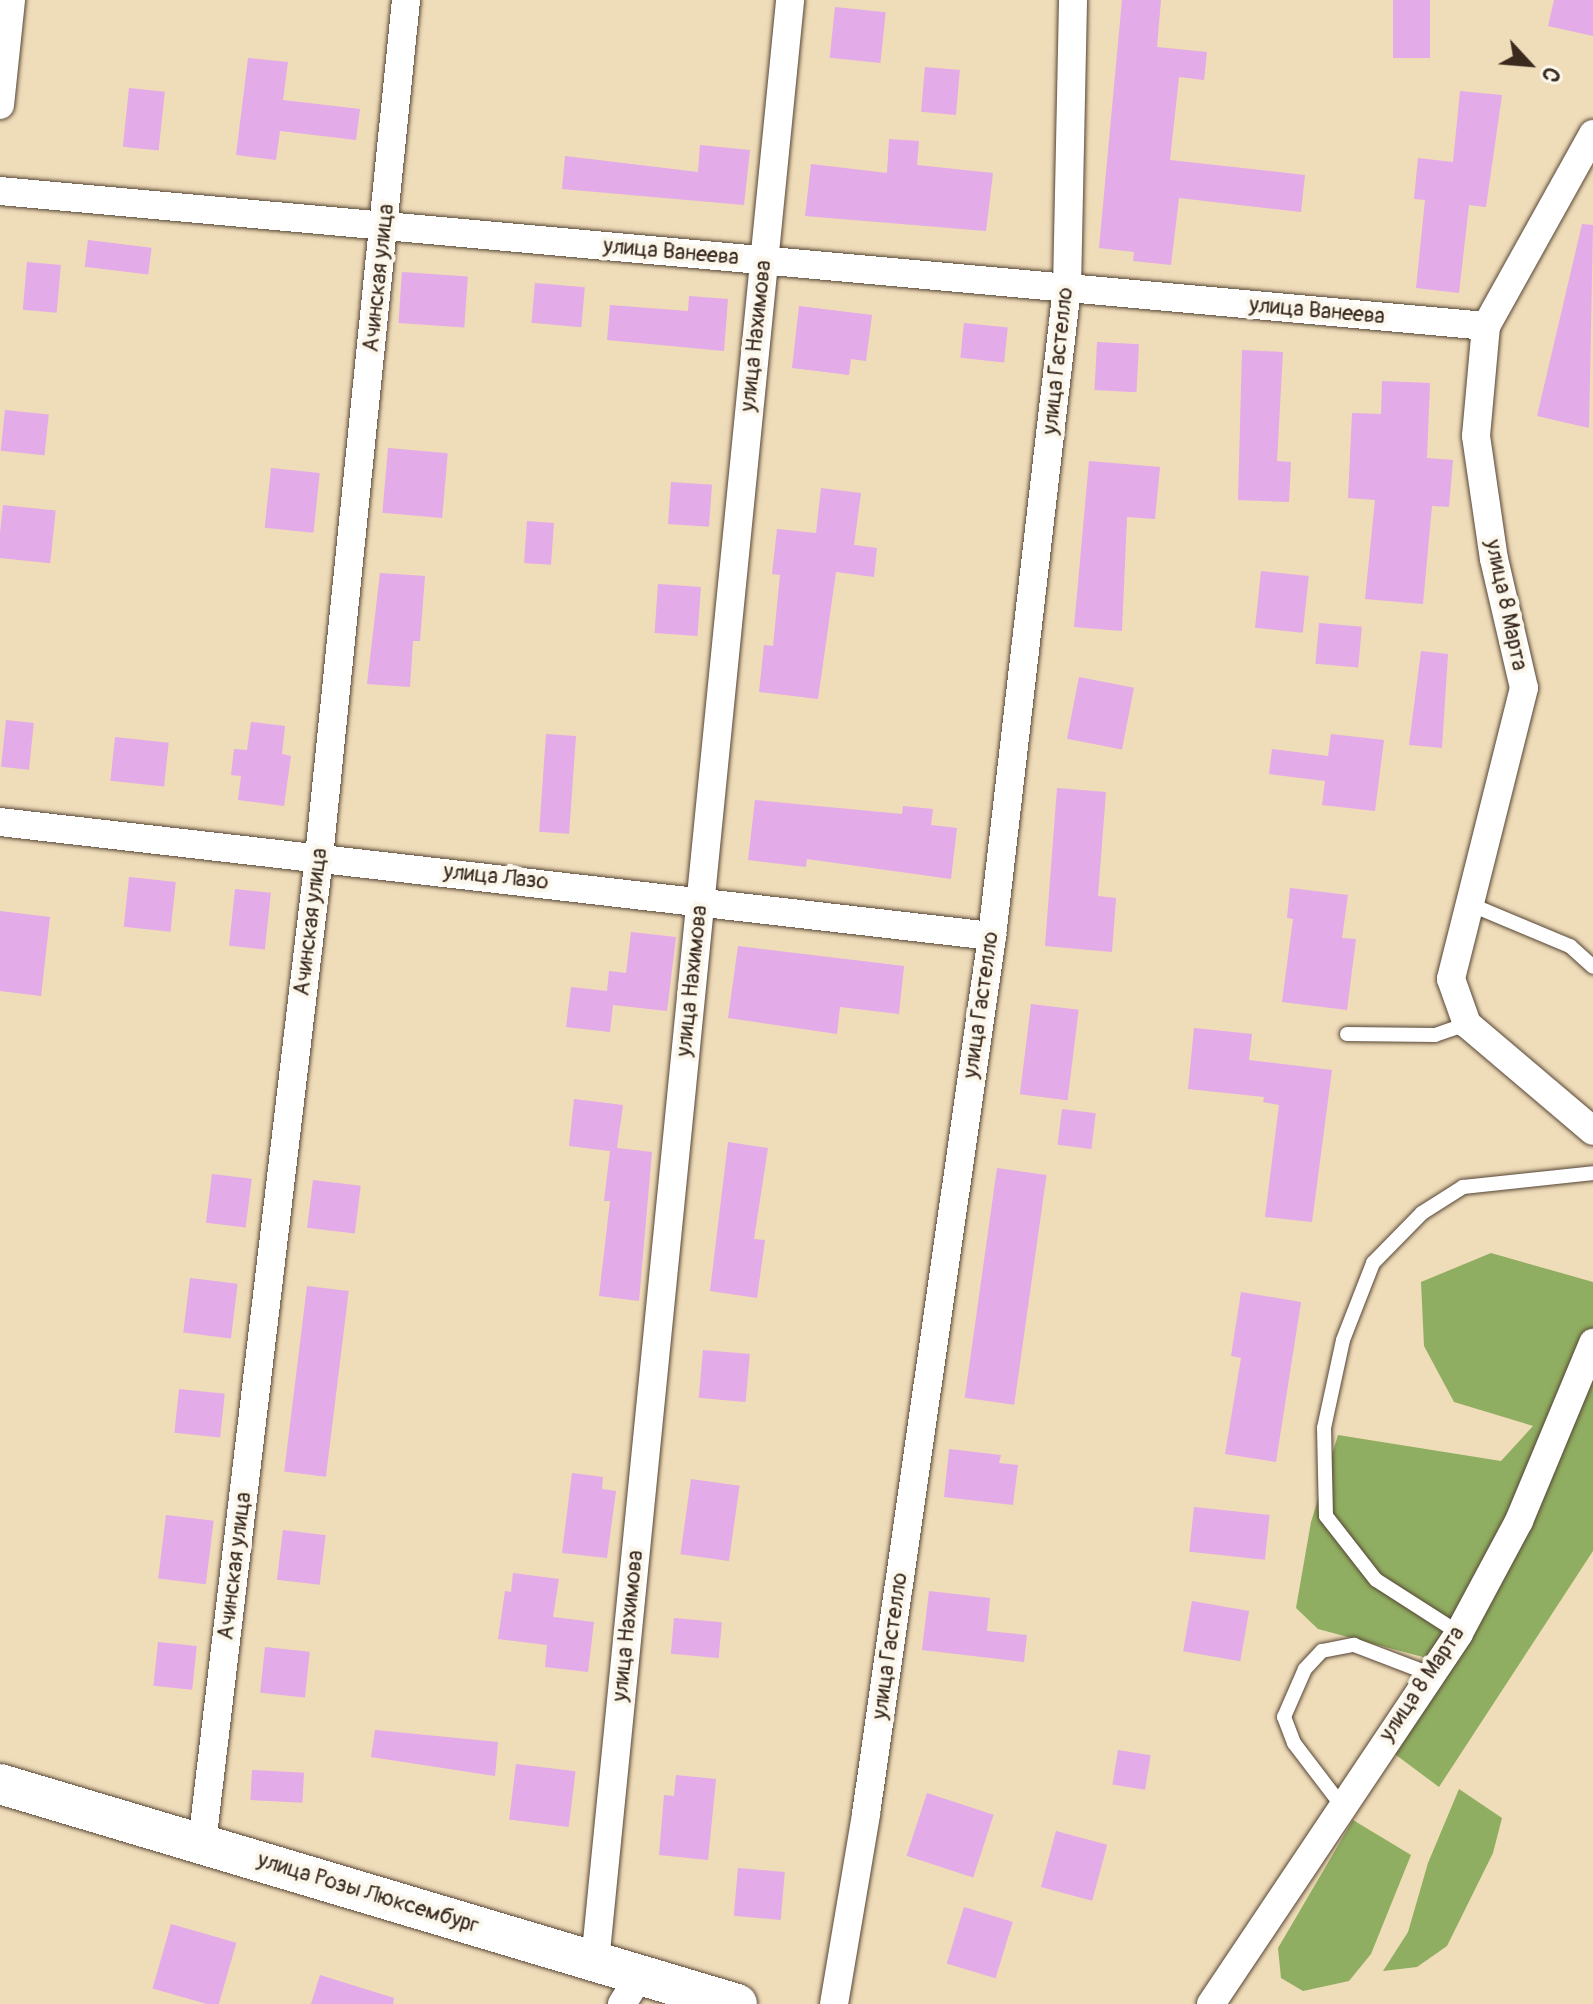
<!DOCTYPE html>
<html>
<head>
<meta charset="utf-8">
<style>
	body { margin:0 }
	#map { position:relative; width:1593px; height:2004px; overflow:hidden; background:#efdcb9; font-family:Pangolin,sans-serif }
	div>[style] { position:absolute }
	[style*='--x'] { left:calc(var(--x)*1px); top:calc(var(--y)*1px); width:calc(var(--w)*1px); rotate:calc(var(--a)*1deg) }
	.forest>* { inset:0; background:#90ae61 }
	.building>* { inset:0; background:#e3abe7; transform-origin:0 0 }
	.roads { filter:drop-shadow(0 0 2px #564535) drop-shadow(0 0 2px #564535) }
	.lane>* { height:14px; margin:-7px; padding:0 7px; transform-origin:7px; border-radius:7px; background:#fff }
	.street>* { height:28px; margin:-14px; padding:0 14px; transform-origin:14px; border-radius:14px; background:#fff }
	.secondary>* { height:40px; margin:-20px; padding:0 20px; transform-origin:20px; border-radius:20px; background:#fff }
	span { translate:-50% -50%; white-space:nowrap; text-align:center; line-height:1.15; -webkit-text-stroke:8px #fbf7ec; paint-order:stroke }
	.street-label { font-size:22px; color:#3b2a1e }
	.north { position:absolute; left:1489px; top:24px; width:80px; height:80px; -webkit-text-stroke:6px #fbf7ec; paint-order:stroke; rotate:116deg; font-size:22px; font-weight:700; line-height:32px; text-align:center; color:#3b2a1e }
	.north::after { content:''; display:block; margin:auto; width:28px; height:36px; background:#3b2a1e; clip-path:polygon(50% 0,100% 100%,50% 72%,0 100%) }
</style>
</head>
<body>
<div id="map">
	<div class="forest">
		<i style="clip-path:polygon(1491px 1253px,1593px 1282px,1593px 1551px,1439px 1787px,1392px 1752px,1449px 1664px,1318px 1629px,1296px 1608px,1311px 1522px,1338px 1435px,1501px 1461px,1533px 1426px,1454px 1402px,1424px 1346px,1421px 1282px)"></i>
		<i style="clip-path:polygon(1459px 1789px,1502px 1818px,1493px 1853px,1447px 1946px,1417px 1967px,1383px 1971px,1408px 1932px,1428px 1863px)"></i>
		<i style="clip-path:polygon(1353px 1820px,1411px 1855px,1371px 1954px,1349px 1981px,1303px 1991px,1281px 1978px,1278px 1948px)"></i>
	</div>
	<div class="building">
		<i style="clip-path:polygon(1122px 0,1161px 0,1157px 47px,1207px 52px,1204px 80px,1179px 77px,1170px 160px,1305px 175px,1301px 212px,1179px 198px,1171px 265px,1133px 261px,1134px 252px,1099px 248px)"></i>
		<i style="left:1393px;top:0;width:37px;height:58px"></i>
		<i style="clip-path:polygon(1554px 0,1593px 0,1593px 36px,1548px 26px)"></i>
		<i style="left:835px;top:7px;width:51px;height:51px;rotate:6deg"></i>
		<i style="clip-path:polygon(248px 58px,288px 62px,283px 100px,360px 109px,356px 140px,280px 131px,276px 160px,236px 155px)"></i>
		<i style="left:925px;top:67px;width:35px;height:45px;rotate:5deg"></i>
		<i style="left:129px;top:88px;width:36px;height:59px;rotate:6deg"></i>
		<i style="clip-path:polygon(1460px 91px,1502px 95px,1486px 207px,1469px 205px,1459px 293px,1416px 288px,1425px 200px,1414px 199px,1418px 158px,1453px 162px)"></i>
		<i style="clip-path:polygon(889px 139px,919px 141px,917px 165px,993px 173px,986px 231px,805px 216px,811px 164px,887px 173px)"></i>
		<i style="clip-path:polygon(700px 145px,750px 150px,744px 205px,562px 189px,565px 156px,698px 172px)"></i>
		<i style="clip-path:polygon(1582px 224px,1593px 225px,1589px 428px,1537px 416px)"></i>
		<i style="left:88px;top:240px;width:64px;height:27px;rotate:7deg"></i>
		<i style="left:27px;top:262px;width:34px;height:48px;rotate:5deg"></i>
		<i style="left:402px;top:272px;width:66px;height:51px;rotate:4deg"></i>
		<i style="left:535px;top:283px;width:50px;height:40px;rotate:5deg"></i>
		<i style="clip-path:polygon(689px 296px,728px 299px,724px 351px,607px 340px,610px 305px,688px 311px)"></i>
		<i style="clip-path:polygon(799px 306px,872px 315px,866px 361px,851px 359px,849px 375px,792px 368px)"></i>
		<i style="left:964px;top:323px;width:44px;height:35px;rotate:6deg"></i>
		<i style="left:1097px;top:342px;width:42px;height:48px;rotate:3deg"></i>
		<i style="clip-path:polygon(1242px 350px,1283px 352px,1277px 461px,1291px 462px,1289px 502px,1238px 500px)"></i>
		<i style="clip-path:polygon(1382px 381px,1430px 383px,1427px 458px,1453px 460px,1449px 507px,1432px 506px,1423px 604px,1365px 599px,1375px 500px,1348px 498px,1352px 413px,1381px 414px)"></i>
		<i style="left:5px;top:410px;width:44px;height:41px;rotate:6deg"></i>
		<i style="left:388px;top:448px;width:60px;height:65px;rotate:5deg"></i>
		<i style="clip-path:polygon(1089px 461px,1160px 467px,1155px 519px,1127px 517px,1122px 631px,1074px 627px)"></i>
		<i style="left:271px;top:468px;width:49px;height:60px;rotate:6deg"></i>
		<i style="left:671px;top:482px;width:41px;height:42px;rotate:4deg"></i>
		<i style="clip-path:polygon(821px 488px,861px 493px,854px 545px,877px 548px,874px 577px,836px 572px,818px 699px,759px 692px,764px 645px,773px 646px,780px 575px,772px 574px,777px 529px,816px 533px)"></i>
		<i style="left:3px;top:505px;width:53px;height:53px;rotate:6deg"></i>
		<i style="left:527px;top:521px;width:27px;height:42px;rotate:4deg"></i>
		<i style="left:1261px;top:571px;width:48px;height:57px;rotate:6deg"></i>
		<i style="clip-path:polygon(380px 573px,425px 576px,420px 641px,413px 641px,410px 687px,367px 684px)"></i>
		<i style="left:658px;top:584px;width:43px;height:49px;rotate:4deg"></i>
		<i style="left:1319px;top:623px;width:43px;height:41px;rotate:5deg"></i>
		<i style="clip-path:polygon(1421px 651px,1448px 654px,1442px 748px,1409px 745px)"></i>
		<i style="left:1079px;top:677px;width:56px;height:63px;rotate:11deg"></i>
		<i style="left:6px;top:720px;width:28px;height:47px;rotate:6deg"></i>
		<i style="clip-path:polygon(251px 722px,285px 726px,282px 754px,291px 756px,284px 806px,238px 800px,241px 776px,231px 775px,234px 749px,247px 750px)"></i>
		<i style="left:546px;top:734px;width:30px;height:98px;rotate:4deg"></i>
		<i style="clip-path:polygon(1331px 734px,1384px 740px,1375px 811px,1322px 805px,1325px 781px,1269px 774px,1272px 749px,1328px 756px)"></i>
		<i style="left:115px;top:737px;width:54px;height:44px;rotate:6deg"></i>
		<i style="clip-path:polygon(1057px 788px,1106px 792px,1098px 896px,1116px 898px,1112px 952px,1045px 946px)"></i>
		<i style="clip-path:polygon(755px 800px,902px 814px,903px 806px,933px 809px,931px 825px,957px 828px,951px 879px,807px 859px,806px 867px,748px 860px)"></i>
		<i style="left:129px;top:877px;width:47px;height:50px;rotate:6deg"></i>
		<i style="clip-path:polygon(1290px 888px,1348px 895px,1342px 938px,1356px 939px,1347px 1010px,1282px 1002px,1293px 919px,1287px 918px)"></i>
		<i style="left:235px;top:889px;width:36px;height:57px;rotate:6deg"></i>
		<i style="clip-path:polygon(0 911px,50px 917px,41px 996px,0 991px)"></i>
		<i style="clip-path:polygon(631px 932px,676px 937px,667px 1011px,613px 1005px,610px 1032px,566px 1027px,571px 987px,607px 991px,609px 971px,626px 973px)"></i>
		<i style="clip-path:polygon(738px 946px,904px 966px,899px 1014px,840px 1007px,837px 1034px,728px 1018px)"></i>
		<i style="left:1031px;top:1004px;width:48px;height:91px;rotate:7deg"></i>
		<i style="clip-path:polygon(1194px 1028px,1252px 1034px,1249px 1060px,1332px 1070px,1312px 1222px,1265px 1217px,1279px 1105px,1263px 1102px,1264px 1097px,1188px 1089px)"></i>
		<i style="clip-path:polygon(574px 1099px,623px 1105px,617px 1148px,652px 1152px,639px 1301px,599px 1296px,610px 1201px,604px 1201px,610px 1151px,569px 1146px)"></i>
		<i style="left:1062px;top:1109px;width:34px;height:36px;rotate:7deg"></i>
		<i style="clip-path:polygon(728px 1142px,768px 1148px,754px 1239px,765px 1240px,757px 1298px,710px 1291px)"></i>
		<i style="left:997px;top:1168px;width:50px;height:232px;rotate:8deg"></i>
		<i style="left:212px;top:1174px;width:40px;height:49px;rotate:7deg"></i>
		<i style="left:313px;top:1180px;width:48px;height:48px;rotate:7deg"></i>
		<i style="left:190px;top:1278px;width:48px;height:55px;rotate:7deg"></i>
		<i style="left:307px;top:1286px;width:42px;height:187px;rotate:7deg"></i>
		<i style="clip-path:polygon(1241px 1292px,1301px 1302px,1276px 1462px,1225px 1454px,1241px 1358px,1231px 1356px)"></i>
		<i style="left:703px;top:1350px;width:47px;height:48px;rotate:5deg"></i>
		<i style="left:179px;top:1389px;width:46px;height:44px;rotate:6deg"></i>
		<i style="clip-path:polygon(949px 1449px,1001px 1455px,999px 1463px,1018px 1465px,1013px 1505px,944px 1497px)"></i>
		<i style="clip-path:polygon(572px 1473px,603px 1477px,602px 1489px,616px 1491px,607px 1558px,562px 1553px)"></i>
		<i style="left:691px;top:1479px;width:49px;height:76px;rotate:8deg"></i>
		<i style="left:1194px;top:1507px;width:76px;height:45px;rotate:6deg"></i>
		<i style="left:166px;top:1515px;width:48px;height:64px;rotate:7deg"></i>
		<i style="left:283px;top:1530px;width:43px;height:50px;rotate:7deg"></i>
		<i style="clip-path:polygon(513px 1573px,559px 1579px,553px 1617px,594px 1622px,588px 1672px,545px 1667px,547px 1645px,498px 1639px,505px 1591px,511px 1592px)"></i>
		<i style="clip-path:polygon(929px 1591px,990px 1598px,987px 1631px,1027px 1635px,1024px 1662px,922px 1650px)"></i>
		<i style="left:1192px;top:1601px;width:58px;height:51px;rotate:10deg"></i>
		<i style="left:674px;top:1618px;width:48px;height:36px;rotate:5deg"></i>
		<i style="left:158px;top:1642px;width:39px;height:44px;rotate:6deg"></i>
		<i style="left:265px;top:1647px;width:45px;height:46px;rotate:6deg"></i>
		<i style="clip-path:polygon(375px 1730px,498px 1742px,495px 1776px,371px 1757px)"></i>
		<i style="left:1118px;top:1750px;width:33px;height:35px;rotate:9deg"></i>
		<i style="left:516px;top:1764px;width:60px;height:56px;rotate:7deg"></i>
		<i style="left:252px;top:1770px;width:52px;height:30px;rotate:3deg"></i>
		<i style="clip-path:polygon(676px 1775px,716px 1779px,708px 1860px,659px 1855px,664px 1795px,674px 1796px)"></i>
		<i style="left:927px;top:1793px;width:70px;height:66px;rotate:18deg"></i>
		<i style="left:1056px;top:1831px;width:53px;height:58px;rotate:15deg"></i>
		<i style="left:738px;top:1868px;width:47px;height:48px;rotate:5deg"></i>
		<i style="left:964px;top:1907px;width:51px;height:59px;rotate:17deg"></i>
		<i style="left:171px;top:1924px;width:68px;height:67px;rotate:16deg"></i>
		<i style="clip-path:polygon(320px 1975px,394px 1998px,393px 2004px,311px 2004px)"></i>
	</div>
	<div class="roads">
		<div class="lane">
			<i style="--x:1467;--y:903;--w:112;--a:22.7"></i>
			<i style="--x:1570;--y:946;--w:31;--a:42"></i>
			<i style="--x:1347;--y:1034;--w:88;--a:0.7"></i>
			<i style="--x:1435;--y:1035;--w:34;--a:-19"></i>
			<i style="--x:1459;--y:1633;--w:98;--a:-147.4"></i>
			<i style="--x:1376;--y:1580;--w:81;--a:-128"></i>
			<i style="--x:1326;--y:1516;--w:88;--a:-91.3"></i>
			<i style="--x:1324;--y:1428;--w:90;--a:-77.8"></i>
			<i style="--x:1343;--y:1340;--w:83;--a:-68.7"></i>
			<i style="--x:1373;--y:1263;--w:70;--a:-45.6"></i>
			<i style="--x:1422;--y:1213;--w:49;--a:-32.4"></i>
			<i style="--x:1463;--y:1187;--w:131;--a:-6.1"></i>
			<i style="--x:1342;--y:1806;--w:79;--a:-127.3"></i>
			<i style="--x:1294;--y:1743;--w:28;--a:-111"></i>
			<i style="--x:1284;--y:1717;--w:52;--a:-66.4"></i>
			<i style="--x:1305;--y:1669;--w:25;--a:-47"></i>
			<i style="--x:1322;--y:1651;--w:33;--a:-11"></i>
			<i style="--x:1354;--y:1645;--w:81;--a:20.9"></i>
		</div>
		<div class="street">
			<i style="--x:0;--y:105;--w:106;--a:-84"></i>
			<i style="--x:1593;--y:134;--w:220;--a:119.1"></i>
			<i style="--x:1486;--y:326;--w:110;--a:95.2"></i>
			<i style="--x:1476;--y:436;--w:124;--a:81.7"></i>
			<i style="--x:1494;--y:559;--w:132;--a:76.9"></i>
			<i style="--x:1524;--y:688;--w:300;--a:104.1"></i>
			<i style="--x:1451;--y:979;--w:48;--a:70.4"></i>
			<i style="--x:1467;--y:1024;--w:165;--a:40.3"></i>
			<i style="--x:0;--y:191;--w:1492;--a:5.19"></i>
			<i style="--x:0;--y:822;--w:999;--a:6.56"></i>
			<i style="--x:202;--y:1843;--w:993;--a:-83.23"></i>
			<i style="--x:319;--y:857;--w:861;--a:-84.2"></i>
			<i style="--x:595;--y:1962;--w:1972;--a:-84.32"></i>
			<i style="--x:622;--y:2004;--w:34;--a:-58"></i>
			<i style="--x:834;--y:2004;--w:193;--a:-80.4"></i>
			<i style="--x:866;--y:1814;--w:887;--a:-81.83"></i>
			<i style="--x:992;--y:936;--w:652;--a:-83.4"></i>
			<i style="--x:1067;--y:288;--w:288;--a:-88.8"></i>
			<i style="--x:1211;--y:2004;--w:446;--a:-56.2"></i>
			<i style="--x:1459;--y:1633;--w:127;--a:-61.8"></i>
			<i style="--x:1519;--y:1521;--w:193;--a:-67.4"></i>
		</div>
		<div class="secondary">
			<i style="--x:0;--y:1784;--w:769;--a:16.62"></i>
		</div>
	</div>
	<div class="street-label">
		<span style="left:671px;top:252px;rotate:5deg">улица Ванеева</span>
		<span style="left:379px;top:278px;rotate:-84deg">Ачинская улица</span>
		<span style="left:1317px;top:311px;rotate:5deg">улица Ванеева</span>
		<span style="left:756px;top:336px;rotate:-84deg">улица Нахимова</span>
		<span style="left:1058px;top:361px;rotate:-84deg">улица Гастелло</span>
		<span style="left:1506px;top:605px;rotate:78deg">улица 8 Марта</span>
		<span style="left:496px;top:877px;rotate:6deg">улица Лазо</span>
		<span style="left:311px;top:922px;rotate:-83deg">Ачинская улица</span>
		<span style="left:692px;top:981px;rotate:-84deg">улица Нахимова</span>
		<span style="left:981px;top:1005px;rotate:-82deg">улица Гастелло</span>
		<span style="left:235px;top:1566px;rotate:-83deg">Ачинская улица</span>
		<span style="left:628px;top:1626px;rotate:-84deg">улица Нахимова</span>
		<span style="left:890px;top:1646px;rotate:-82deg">улица Гастелло</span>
		<span style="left:1422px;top:1684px;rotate:-56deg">улица 8 Марта</span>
		<span style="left:368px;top:1893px;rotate:17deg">улица Розы Люксембург</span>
	</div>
	<div class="north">С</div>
</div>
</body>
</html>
